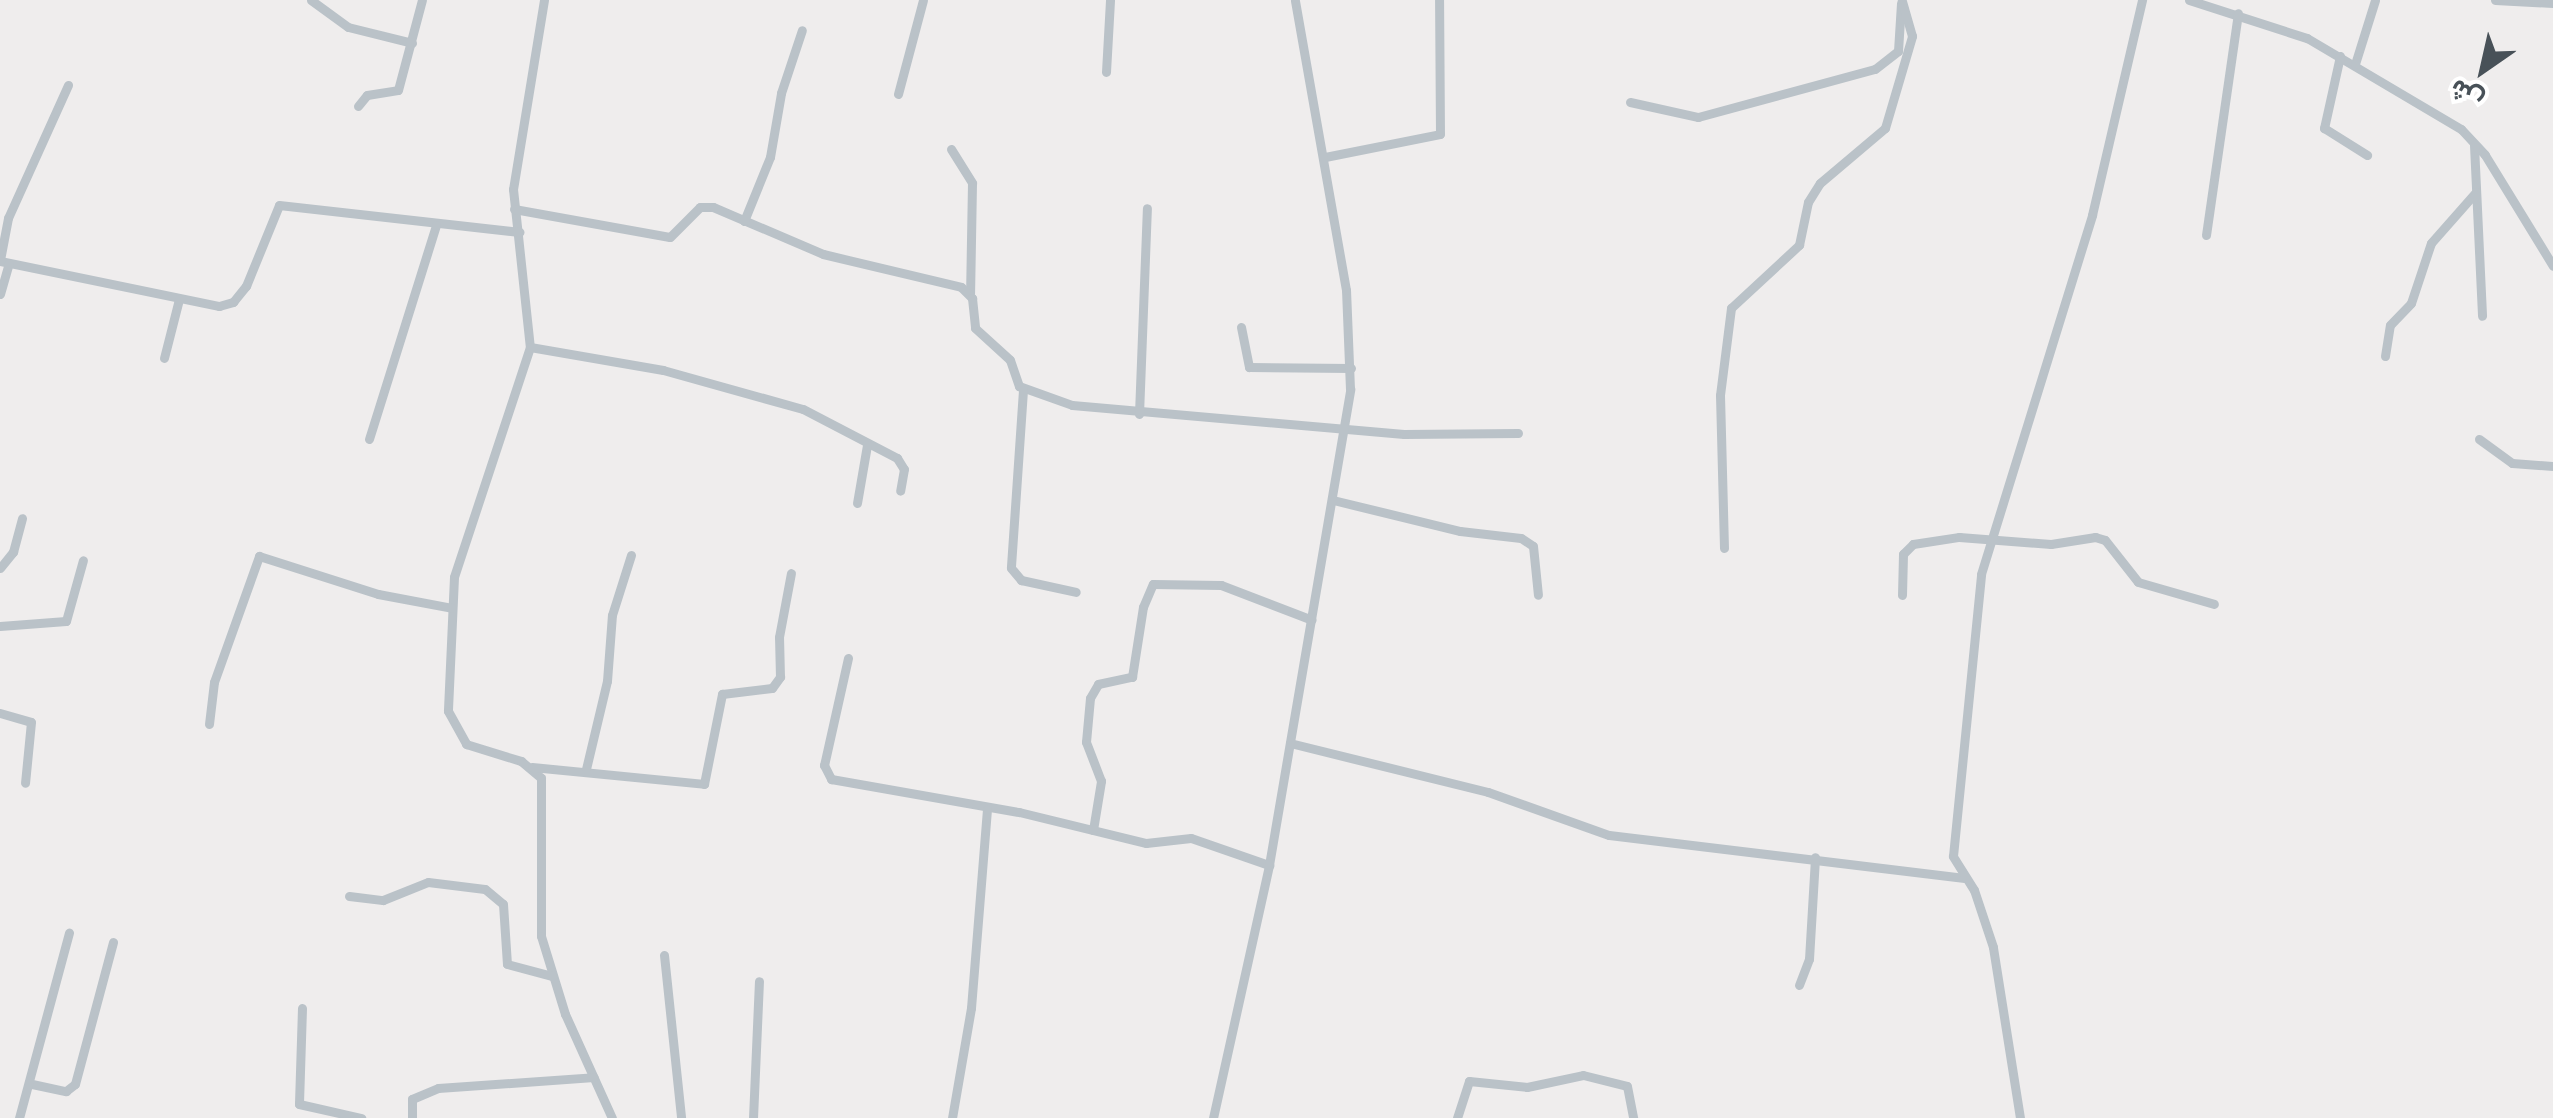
<!DOCTYPE html>
<html>
<head>
<meta charset="utf-8">
<style>
	body { margin:0 }
	#map { position:relative; width:2553px; height:1118px; overflow:hidden; background:#efeded; font-family:Signika,Vazirmatn,sans-serif }
	div>[style] { position:absolute }
	[style*='--x'] { left:calc(var(--x)*1px); top:calc(var(--y)*1px); width:calc(var(--w)*1px); rotate:calc(var(--a)*1deg) }
	.minor>* { height:9px; margin:-4.5px; padding:0 4.5px; transform-origin:4.5px; border-radius:4.5px; background:#bac2c8 }
	span { translate:-50% -50%; white-space:nowrap; text-align:center; line-height:1.15; -webkit-text-stroke:8px #fff; paint-order:stroke }
	.north { position:absolute; left:2433px; top:20px; width:100px; height:100px; -webkit-text-stroke:8px #fff; paint-order:stroke; rotate:214deg; font-size:28px; font-weight:700; line-height:40px; text-align:center; color:#485158 }
	.north::after { content:''; display:block; margin:auto; width:35px; height:45px; background:#485158; clip-path:polygon(50% 0,100% 100%,50% 72%,0 100%) }
</style>
</head>
<body>
<div id="map">
	<div class="minor">
		<i style="--x:311;--y:0;--w:46;--a:36.1"></i>
		<i style="--x:348;--y:27;--w:66;--a:14"></i>
		<i style="--x:544;--y:0;--w:192;--a:99.3"></i>
		<i style="--x:513;--y:189;--w:159;--a:83.9"></i>
		<i style="--x:530;--y:347;--w:242;--a:108.3"></i>
		<i style="--x:454;--y:577;--w:134;--a:92.6"></i>
		<i style="--x:448;--y:711;--w:38;--a:61"></i>
		<i style="--x:466;--y:744;--w:58;--a:17.2"></i>
		<i style="--x:521;--y:761;--w:26;--a:40"></i>
		<i style="--x:541;--y:778;--w:158;--a:90"></i>
		<i style="--x:541;--y:936;--w:82;--a:72.9"></i>
		<i style="--x:565;--y:1014;--w:114;--a:65.7"></i>
		<i style="--x:2189;--y:0;--w:124;--a:17.9"></i>
		<i style="--x:2307;--y:38;--w:179;--a:30.6"></i>
		<i style="--x:2461;--y:129;--w:35;--a:47"></i>
		<i style="--x:2485;--y:155;--w:130;--a:58.5"></i>
		<i style="--x:2495;--y:0;--w:58;--a:3"></i>
		<i style="--x:2340;--y:56;--w:74;--a:102.5"></i>
		<i style="--x:2324;--y:128;--w:51;--a:32.1"></i>
		<i style="--x:2355;--y:64;--w:67;--a:-72.6"></i>
		<i style="--x:1106;--y:72;--w:72;--a:-86.8"></i>
		<i style="--x:898;--y:94;--w:97;--a:-75.1"></i>
		<i style="--x:1630;--y:102;--w:70;--a:12.4"></i>
		<i style="--x:1698;--y:117;--w:183;--a:-15.2"></i>
		<i style="--x:1875;--y:69;--w:29;--a:-38"></i>
		<i style="--x:1898;--y:51;--w:48;--a:-86.4"></i>
		<i style="--x:358;--y:106;--w:14;--a:-51"></i>
		<i style="--x:367;--y:95;--w:31;--a:-9"></i>
		<i style="--x:398;--y:90;--w:93;--a:-75.1"></i>
		<i style="--x:2474;--y:145;--w:171;--a:87.3"></i>
		<i style="--x:951;--y:149;--w:40;--a:58"></i>
		<i style="--x:972;--y:183;--w:110;--a:91"></i>
		<i style="--x:1325;--y:157;--w:117;--a:-11.3"></i>
		<i style="--x:1440;--y:134;--w:134;--a:-90.4"></i>
		<i style="--x:514;--y:209;--w:158;--a:10.2"></i>
		<i style="--x:670;--y:237;--w:42;--a:-45"></i>
		<i style="--x:700;--y:207;--w:13;--a:0"></i>
		<i style="--x:713;--y:207;--w:120;--a:23.1"></i>
		<i style="--x:823;--y:254;--w:142;--a:13.4"></i>
		<i style="--x:961;--y:287;--w:16;--a:45"></i>
		<i style="--x:972;--y:298;--w:30;--a:84"></i>
		<i style="--x:975;--y:328;--w:47;--a:42.4"></i>
		<i style="--x:1010;--y:360;--w:28;--a:71"></i>
		<i style="--x:1019;--y:386;--w:56;--a:19.7"></i>
		<i style="--x:1072;--y:405;--w:333;--a:5"></i>
		<i style="--x:1404;--y:434;--w:114;--a:-0.5"></i>
		<i style="--x:744;--y:221;--w:69;--a:-67.9"></i>
		<i style="--x:770;--y:157;--w:65;--a:-80.2"></i>
		<i style="--x:781;--y:93;--w:66;--a:-71.6"></i>
		<i style="--x:2206;--y:235;--w:224;--a:-81.8"></i>
		<i style="--x:0;--y:260;--w:43;--a:-79.2"></i>
		<i style="--x:8;--y:218;--w:146;--a:-65.7"></i>
		<i style="--x:0;--y:261;--w:224;--a:11.6"></i>
		<i style="--x:219;--y:306;--w:15;--a:-16"></i>
		<i style="--x:233;--y:302;--w:21;--a:-51"></i>
		<i style="--x:246;--y:286;--w:87;--a:-67.8"></i>
		<i style="--x:279;--y:205;--w:242;--a:6.4"></i>
		<i style="--x:0;--y:294;--w:32;--a:-74"></i>
		<i style="--x:1241;--y:327;--w:41;--a:78.7"></i>
		<i style="--x:1249;--y:367;--w:102;--a:0.6"></i>
		<i style="--x:530;--y:347;--w:135;--a:9.8"></i>
		<i style="--x:663;--y:370;--w:145;--a:15.6"></i>
		<i style="--x:803;--y:409;--w:106;--a:27.5"></i>
		<i style="--x:897;--y:458;--w:13;--a:58"></i>
		<i style="--x:904;--y:469;--w:22;--a:100"></i>
		<i style="--x:2385;--y:356;--w:31;--a:-81"></i>
		<i style="--x:2390;--y:325;--w:30;--a:-46"></i>
		<i style="--x:2411;--y:303;--w:63;--a:-71.6"></i>
		<i style="--x:2431;--y:243;--w:68;--a:-48.6"></i>
		<i style="--x:164;--y:358;--w:61;--a:-75.7"></i>
		<i style="--x:1023;--y:390;--w:178;--a:93.9"></i>
		<i style="--x:1011;--y:568;--w:16;--a:50"></i>
		<i style="--x:1021;--y:580;--w:56;--a:12.3"></i>
		<i style="--x:1139;--y:414;--w:206;--a:-87.8"></i>
		<i style="--x:369;--y:439;--w:224;--a:-72.6"></i>
		<i style="--x:2479;--y:439;--w:41;--a:36"></i>
		<i style="--x:2512;--y:463;--w:41;--a:4.2"></i>
		<i style="--x:1333;--y:500;--w:131;--a:13.7"></i>
		<i style="--x:1460;--y:531;--w:61;--a:6.5"></i>
		<i style="--x:1521;--y:538;--w:14;--a:34"></i>
		<i style="--x:1533;--y:546;--w:49;--a:84.2"></i>
		<i style="--x:857;--y:503;--w:59;--a:-80.2"></i>
		<i style="--x:1724;--y:548;--w:153;--a:-91.5"></i>
		<i style="--x:1720;--y:395;--w:88;--a:-82.8"></i>
		<i style="--x:1731;--y:308;--w:93;--a:-42.8"></i>
		<i style="--x:1799;--y:245;--w:44;--a:-78.2"></i>
		<i style="--x:1808;--y:202;--w:22;--a:-58"></i>
		<i style="--x:1820;--y:183;--w:85;--a:-40.2"></i>
		<i style="--x:1885;--y:128;--w:96;--a:-73.6"></i>
		<i style="--x:1912;--y:36;--w:37;--a:-106"></i>
		<i style="--x:0;--y:568;--w:21;--a:-51"></i>
		<i style="--x:13;--y:552;--w:35;--a:-75"></i>
		<i style="--x:1902;--y:595;--w:41;--a:-88.6"></i>
		<i style="--x:1903;--y:554;--w:14;--a:-45"></i>
		<i style="--x:1913;--y:544;--w:47;--a:-8.7"></i>
		<i style="--x:1959;--y:537;--w:92;--a:4.4"></i>
		<i style="--x:2051;--y:544;--w:45;--a:-9"></i>
		<i style="--x:2095;--y:537;--w:10;--a:17"></i>
		<i style="--x:2105;--y:540;--w:53;--a:51.8"></i>
		<i style="--x:2138;--y:582;--w:79;--a:16.1"></i>
		<i style="--x:0;--y:626;--w:66;--a:-4.3"></i>
		<i style="--x:66;--y:621;--w:63;--a:-74.4"></i>
		<i style="--x:848;--y:658;--w:110;--a:102.6"></i>
		<i style="--x:824;--y:765;--w:16;--a:63"></i>
		<i style="--x:831;--y:779;--w:191;--a:10"></i>
		<i style="--x:1019;--y:812;--w:131;--a:13.7"></i>
		<i style="--x:1146;--y:843;--w:45;--a:-6.3"></i>
		<i style="--x:1191;--y:838;--w:83;--a:19.1"></i>
		<i style="--x:0;--y:713;--w:32;--a:16"></i>
		<i style="--x:31;--y:722;--w:61;--a:95.6"></i>
		<i style="--x:209;--y:724;--w:42;--a:-83.2"></i>
		<i style="--x:214;--y:682;--w:134;--a:-70.3"></i>
		<i style="--x:259;--y:556;--w:125;--a:17.7"></i>
		<i style="--x:378;--y:594;--w:75;--a:10.7"></i>
		<i style="--x:1290;--y:743;--w:204;--a:13.9"></i>
		<i style="--x:1488;--y:792;--w:128;--a:19.6"></i>
		<i style="--x:1609;--y:835;--w:358;--a:6.9"></i>
		<i style="--x:532;--y:767;--w:173;--a:5.6"></i>
		<i style="--x:704;--y:784;--w:92;--a:-78.7"></i>
		<i style="--x:722;--y:694;--w:50;--a:-6.8"></i>
		<i style="--x:772;--y:688;--w:14;--a:-54"></i>
		<i style="--x:780;--y:677;--w:40;--a:-91.4"></i>
		<i style="--x:779;--y:637;--w:65;--a:-79.4"></i>
		<i style="--x:586;--y:769;--w:90;--a:-76.6"></i>
		<i style="--x:607;--y:681;--w:66;--a:-85.7"></i>
		<i style="--x:612;--y:615;--w:63;--a:-72.4"></i>
		<i style="--x:1093;--y:830;--w:50;--a:-80.7"></i>
		<i style="--x:1101;--y:781;--w:42;--a:-111"></i>
		<i style="--x:1086;--y:742;--w:44;--a:-84.8"></i>
		<i style="--x:1090;--y:698;--w:16;--a:-60"></i>
		<i style="--x:1098;--y:684;--w:35;--a:-12"></i>
		<i style="--x:1132;--y:677;--w:71;--a:-81.1"></i>
		<i style="--x:1143;--y:607;--w:25;--a:-67"></i>
		<i style="--x:1153;--y:584;--w:68;--a:0.8"></i>
		<i style="--x:1221;--y:585;--w:97;--a:21"></i>
		<i style="--x:349;--y:896;--w:34;--a:7"></i>
		<i style="--x:383;--y:900;--w:48;--a:-21.8"></i>
		<i style="--x:428;--y:882;--w:57;--a:7"></i>
		<i style="--x:485;--y:889;--w:23;--a:40"></i>
		<i style="--x:503;--y:904;--w:60;--a:86.2"></i>
		<i style="--x:507;--y:964;--w:47;--a:14.9"></i>
		<i style="--x:664;--y:955;--w:164;--a:84"></i>
		<i style="--x:1799;--y:985;--w:28;--a:-69"></i>
		<i style="--x:1809;--y:959;--w:102;--a:-86.6"></i>
		<i style="--x:302;--y:1008;--w:96;--a:91.8"></i>
		<i style="--x:299;--y:1104;--w:64;--a:12.7"></i>
		<i style="--x:32;--y:1084;--w:35;--a:12"></i>
		<i style="--x:66;--y:1091;--w:11;--a:-38"></i>
		<i style="--x:75;--y:1084;--w:147;--a:-75"></i>
		<i style="--x:19;--y:1118;--w:192;--a:-74.9"></i>
		<i style="--x:412;--y:1118;--w:19;--a:-90"></i>
		<i style="--x:412;--y:1099;--w:28;--a:-23"></i>
		<i style="--x:438;--y:1088;--w:156;--a:-4"></i>
		<i style="--x:753;--y:1118;--w:137;--a:-87.5"></i>
		<i style="--x:952;--y:1118;--w:112;--a:-80.2"></i>
		<i style="--x:971;--y:1008;--w:199;--a:-85.4"></i>
		<i style="--x:1213;--y:1118;--w:259;--a:-77.5"></i>
		<i style="--x:1269;--y:865;--w:483;--a:-80.3"></i>
		<i style="--x:1350;--y:389;--w:99;--a:-92.3"></i>
		<i style="--x:1346;--y:290;--w:294;--a:-100"></i>
		<i style="--x:1457;--y:1118;--w:39;--a:-72"></i>
		<i style="--x:1469;--y:1081;--w:58;--a:5.9"></i>
		<i style="--x:1527;--y:1087;--w:57;--a:-12.1"></i>
		<i style="--x:1583;--y:1075;--w:45;--a:14"></i>
		<i style="--x:1627;--y:1086;--w:33;--a:79"></i>
		<i style="--x:2020;--y:1118;--w:173;--a:-99"></i>
		<i style="--x:1993;--y:947;--w:60;--a:-108.4"></i>
		<i style="--x:1974;--y:890;--w:40;--a:-122"></i>
		<i style="--x:1953;--y:856;--w:283;--a:-84.3"></i>
		<i style="--x:1981;--y:574;--w:376;--a:-72.8"></i>
		<i style="--x:2092;--y:215;--w:221;--a:-76.9"></i>
	</div>
	<div class="north">ش</div>
</div>
</body>
</html>
